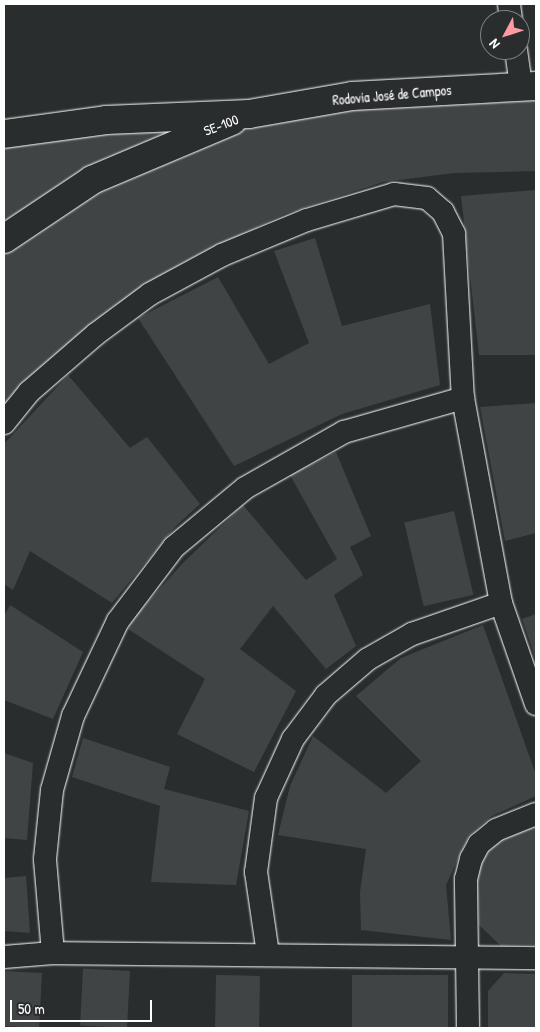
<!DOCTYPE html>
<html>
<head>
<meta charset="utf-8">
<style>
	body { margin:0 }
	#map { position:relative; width:540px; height:1032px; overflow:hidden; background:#2a2d2e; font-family:"Patrick Hand",sans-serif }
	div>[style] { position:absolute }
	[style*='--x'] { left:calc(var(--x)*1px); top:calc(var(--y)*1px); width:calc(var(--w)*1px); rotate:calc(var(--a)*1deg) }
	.green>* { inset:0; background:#414445; transform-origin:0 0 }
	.roads { filter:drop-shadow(0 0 1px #fff) drop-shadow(0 0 1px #fff) }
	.minor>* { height:22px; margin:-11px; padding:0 11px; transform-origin:11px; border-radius:11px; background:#2a2d2e }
	.major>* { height:28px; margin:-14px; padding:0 14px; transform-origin:14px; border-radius:14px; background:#2a2d2e }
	span { translate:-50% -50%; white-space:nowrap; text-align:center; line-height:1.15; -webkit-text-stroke:4.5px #2a2d2e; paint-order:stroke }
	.street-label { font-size:14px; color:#fff }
	.frame { position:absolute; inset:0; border:5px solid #fff; pointer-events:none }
	.north { position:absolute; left:480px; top:10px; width:50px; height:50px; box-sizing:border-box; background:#2a2d2e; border:1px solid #7f8182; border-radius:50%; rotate:230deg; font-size:14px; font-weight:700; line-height:20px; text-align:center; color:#fff }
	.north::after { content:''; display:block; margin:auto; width:18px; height:22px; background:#ff9aa2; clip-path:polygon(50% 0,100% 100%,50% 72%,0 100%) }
	.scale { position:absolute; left:10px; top:1000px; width:142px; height:22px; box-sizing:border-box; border:2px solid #fff; border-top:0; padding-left:6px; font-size:15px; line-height:18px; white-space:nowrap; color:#fff; -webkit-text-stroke:4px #2a2d2e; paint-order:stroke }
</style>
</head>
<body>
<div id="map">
	<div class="green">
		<i style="clip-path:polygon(536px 86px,536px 171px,454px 173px,383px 182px,285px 214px,198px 255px,113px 307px,22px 386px,4px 407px,4px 134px)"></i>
		<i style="clip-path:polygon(536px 190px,536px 355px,479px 355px,461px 196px)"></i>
		<i style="clip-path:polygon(315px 238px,342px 326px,430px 304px,440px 385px,342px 414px,234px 466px,138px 318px,218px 277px,269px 364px,309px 343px,274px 251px)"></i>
		<i style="clip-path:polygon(68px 375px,130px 448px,147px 437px,200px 504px,177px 525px,112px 603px,30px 551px,13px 590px,4px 584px,4px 444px)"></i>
		<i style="clip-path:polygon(536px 403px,536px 533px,505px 541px,480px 407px)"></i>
		<i style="clip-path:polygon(336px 452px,371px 536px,350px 547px,363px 575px,334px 595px,356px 646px,326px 669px,273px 606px,240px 649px,296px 691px,254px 772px,177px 734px,205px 679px,128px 629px,133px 618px,183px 563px,243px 505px,306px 580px,337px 559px,290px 475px)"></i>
		<i style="left:454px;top:511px;width:86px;height:51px;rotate:77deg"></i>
		<i style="clip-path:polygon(10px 605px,83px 652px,53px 719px,4px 700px,4px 616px)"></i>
		<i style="clip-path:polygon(536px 614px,536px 660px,522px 619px)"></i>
		<i style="clip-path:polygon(483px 625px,536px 775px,536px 796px,492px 816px,469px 836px,446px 885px,451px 940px,361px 930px,360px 892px,366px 849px,278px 835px,290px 786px,313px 736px,386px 793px,421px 761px,356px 696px,401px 658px)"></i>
		<i style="clip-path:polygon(83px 738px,170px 767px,164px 789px,249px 811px,236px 885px,151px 882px,160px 806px,72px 777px)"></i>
		<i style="clip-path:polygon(4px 753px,33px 763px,27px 840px,4px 838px)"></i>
		<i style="clip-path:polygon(536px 827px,536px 945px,501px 946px,479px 925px,477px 870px,482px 857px,511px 831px)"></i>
		<i style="clip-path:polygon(26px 876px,30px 933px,4px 931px,4px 878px)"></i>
		<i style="left:130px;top:971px;width:57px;height:47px;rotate:93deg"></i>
		<i style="left:42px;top:973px;width:55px;height:38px;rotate:93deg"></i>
		<i style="clip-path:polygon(504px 973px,536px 974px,536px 1028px,488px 1028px,488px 991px)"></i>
		<i style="left:216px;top:975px;width:44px;height:53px;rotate:1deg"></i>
		<i style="left:352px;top:975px;width:96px;height:53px"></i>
	</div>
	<div class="roads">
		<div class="minor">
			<i style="--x:509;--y:4;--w:16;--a:83"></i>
			<i style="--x:516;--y:50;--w:37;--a:82"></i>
			<i style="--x:4;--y:423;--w:40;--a:-51"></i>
			<i style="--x:29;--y:392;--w:89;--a:-40.9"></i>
			<i style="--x:96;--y:334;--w:67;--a:-36.5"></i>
			<i style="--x:150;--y:294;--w:82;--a:-28.4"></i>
			<i style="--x:222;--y:255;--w:92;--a:-22.4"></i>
			<i style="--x:307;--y:220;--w:91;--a:-16.6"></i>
			<i style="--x:394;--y:194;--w:33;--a:7"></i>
			<i style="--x:427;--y:198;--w:21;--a:41"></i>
			<i style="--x:443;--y:212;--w:25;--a:63"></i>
			<i style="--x:454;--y:234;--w:164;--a:86.9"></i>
			<i style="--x:463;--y:398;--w:208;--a:79.5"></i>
			<i style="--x:501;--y:603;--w:107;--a:70.9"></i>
			<i style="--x:53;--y:953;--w:94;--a:-94.9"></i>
			<i style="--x:45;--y:859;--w:69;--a:-84.2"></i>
			<i style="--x:52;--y:790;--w:77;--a:-74.2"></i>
			<i style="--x:73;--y:716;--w:105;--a:-64.7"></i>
			<i style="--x:118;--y:621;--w:93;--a:-52.9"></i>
			<i style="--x:174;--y:547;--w:92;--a:-39.7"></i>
			<i style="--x:245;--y:488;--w:114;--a:-29.5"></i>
			<i style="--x:344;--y:432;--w:124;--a:-15.9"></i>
			<i style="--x:268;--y:954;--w:83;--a:-98.3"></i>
			<i style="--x:256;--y:872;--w:75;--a:-82.3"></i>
			<i style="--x:266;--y:798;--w:65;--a:-65.4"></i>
			<i style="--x:293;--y:739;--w:55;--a:-53.1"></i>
			<i style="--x:326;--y:695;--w:55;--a:-40.6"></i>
			<i style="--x:368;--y:659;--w:51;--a:-29.6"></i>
			<i style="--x:412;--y:634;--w:94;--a:-19.2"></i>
			<i style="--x:4;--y:957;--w:49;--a:-4.7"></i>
			<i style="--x:53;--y:953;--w:483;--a:0.6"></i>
			<i style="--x:468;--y:1028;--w:149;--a:-90.8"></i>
			<i style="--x:466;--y:879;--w:21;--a:-76"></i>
			<i style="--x:471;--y:859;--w:17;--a:-62"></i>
			<i style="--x:479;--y:844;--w:22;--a:-39"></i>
			<i style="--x:496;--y:830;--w:43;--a:-21.8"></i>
		</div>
		<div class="major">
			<i style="--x:4;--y:134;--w:103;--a:-7.8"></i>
			<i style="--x:106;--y:120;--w:143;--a:-2.4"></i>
			<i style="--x:249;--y:114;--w:105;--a:-9.9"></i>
			<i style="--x:352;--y:96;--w:184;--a:-3.1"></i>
			<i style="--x:4;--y:239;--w:106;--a:-33.8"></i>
			<i style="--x:92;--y:180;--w:152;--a:-22.9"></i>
		</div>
	</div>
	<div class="street-label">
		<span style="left:392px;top:95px;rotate:-5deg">Rodovia José de Campos</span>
		<span style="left:221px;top:125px;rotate:-21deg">SE-100</span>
	</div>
	<div class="frame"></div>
	<div class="north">N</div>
	<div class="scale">50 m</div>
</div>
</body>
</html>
